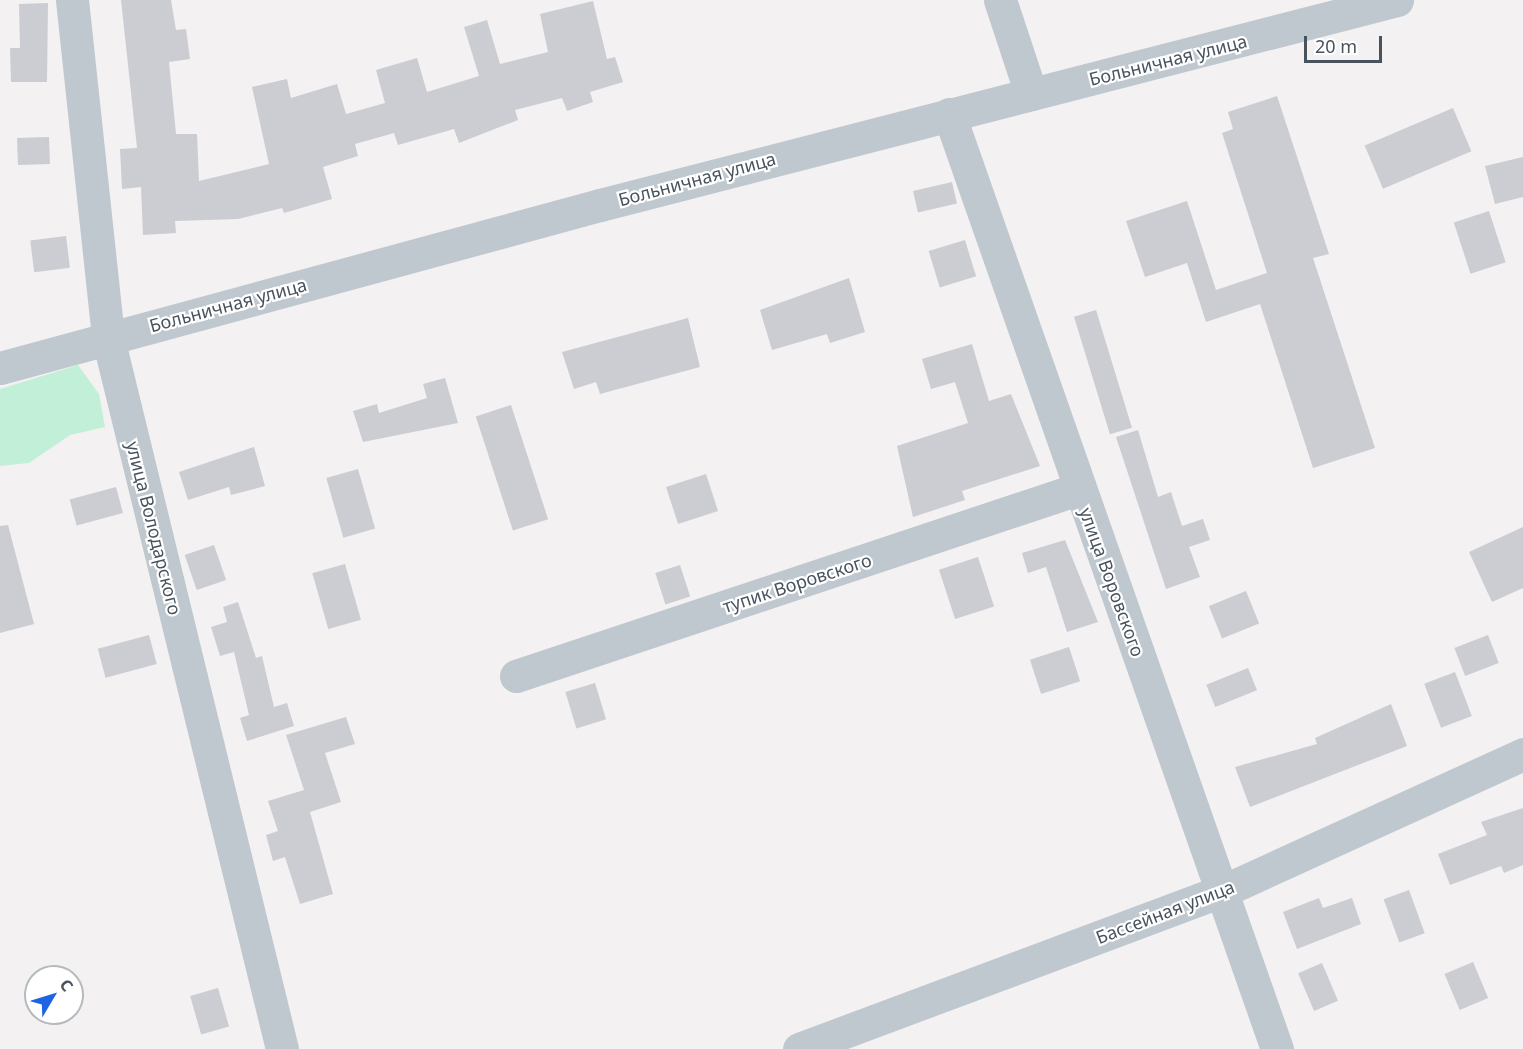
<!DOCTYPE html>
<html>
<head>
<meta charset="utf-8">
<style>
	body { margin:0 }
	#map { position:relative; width:1523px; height:1049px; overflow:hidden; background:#f3f1f1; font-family:"Noto Sans",sans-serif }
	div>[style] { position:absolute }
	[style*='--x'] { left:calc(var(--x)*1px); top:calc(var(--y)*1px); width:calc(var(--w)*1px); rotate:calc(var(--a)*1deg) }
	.green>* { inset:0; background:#c2efd7 }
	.building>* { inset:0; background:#cbcdd3; transform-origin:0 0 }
	.minor>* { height:33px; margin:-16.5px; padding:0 16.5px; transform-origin:16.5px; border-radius:16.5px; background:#bfc7cf }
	span { translate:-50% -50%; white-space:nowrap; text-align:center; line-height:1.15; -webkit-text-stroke:4.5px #fff; paint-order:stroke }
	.street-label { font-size:18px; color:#49535e }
	.north { position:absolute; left:24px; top:965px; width:60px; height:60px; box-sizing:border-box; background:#fff; border:2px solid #b6babf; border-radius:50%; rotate:52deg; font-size:16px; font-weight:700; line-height:24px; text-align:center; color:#49535e }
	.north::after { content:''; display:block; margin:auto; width:21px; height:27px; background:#1e63e1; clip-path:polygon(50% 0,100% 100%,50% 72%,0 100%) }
	.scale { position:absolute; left:1304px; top:36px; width:78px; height:27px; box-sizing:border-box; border:3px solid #49535e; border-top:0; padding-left:8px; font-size:18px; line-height:21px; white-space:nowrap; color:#49535e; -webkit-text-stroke:4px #fff; paint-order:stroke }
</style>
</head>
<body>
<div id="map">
	<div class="green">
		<i style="clip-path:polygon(78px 365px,99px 394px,105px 427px,70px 435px,29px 463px,0 466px,0 389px)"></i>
	</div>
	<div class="building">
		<i style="clip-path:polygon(121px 0,171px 0,176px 30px,186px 29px,190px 59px,169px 62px,176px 134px,197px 134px,199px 181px,269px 164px,252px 87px,287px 79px,291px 98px,337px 84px,346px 114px,385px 103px,376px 70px,417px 58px,427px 92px,479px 76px,464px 27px,487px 20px,500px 64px,548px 52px,540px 14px,593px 1px,607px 59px,615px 57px,623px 82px,590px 92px,593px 102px,567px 111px,562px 98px,515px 110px,518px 120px,459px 143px,454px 129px,398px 145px,394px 133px,355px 144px,358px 156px,323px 167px,332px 199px,284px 213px,282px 208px,238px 219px,175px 221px,176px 233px,143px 235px,141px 187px,122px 189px,120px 149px,137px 148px)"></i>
		<i style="clip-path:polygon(48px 3px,47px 82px,11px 82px,10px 48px,20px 48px,19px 4px)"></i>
		<i style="clip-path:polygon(1277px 96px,1329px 254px,1313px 258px,1375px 448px,1313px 468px,1260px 304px,1206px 322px,1187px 263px,1145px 277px,1126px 221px,1187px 201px,1216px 290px,1267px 273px,1222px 133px,1233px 129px,1228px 112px)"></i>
		<i style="left:1453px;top:108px;width:47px;height:96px;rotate:67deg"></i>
		<i style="left:49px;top:137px;width:27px;height:32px;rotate:88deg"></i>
		<i style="clip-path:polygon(1523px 157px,1523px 197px,1495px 204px,1485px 166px)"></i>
		<i style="left:952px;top:182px;width:22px;height:40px;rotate:77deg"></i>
		<i style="left:1489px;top:211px;width:54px;height:37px;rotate:72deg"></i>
		<i style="left:66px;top:236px;width:32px;height:36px;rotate:83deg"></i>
		<i style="left:965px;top:240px;width:38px;height:38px;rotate:73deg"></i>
		<i style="clip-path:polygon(849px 278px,865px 332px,830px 343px,827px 334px,772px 350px,760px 310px)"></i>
		<i style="left:1096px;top:310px;width:123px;height:23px;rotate:73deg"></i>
		<i style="clip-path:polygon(688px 318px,700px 367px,600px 394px,596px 382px,574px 389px,562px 352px)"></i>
		<i style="clip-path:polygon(972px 344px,989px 401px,1011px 394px,1040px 466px,962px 491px,965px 500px,913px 517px,897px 446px,968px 423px,955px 382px,931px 389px,922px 359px)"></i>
		<i style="clip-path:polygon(445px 378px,458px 423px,363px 442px,353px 411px,377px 404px,379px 413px,427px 398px,423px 384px)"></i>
		<i style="left:511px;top:405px;width:120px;height:37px;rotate:72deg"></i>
		<i style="clip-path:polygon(1138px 430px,1158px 497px,1171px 492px,1182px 526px,1203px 519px,1210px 540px,1189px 547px,1200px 577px,1166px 589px,1116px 437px)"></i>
		<i style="clip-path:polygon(254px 447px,265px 486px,231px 495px,229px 487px,188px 500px,179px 472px)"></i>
		<i style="left:358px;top:469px;width:62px;height:33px;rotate:74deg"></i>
		<i style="left:706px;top:474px;width:39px;height:42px;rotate:72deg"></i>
		<i style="left:116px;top:487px;width:27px;height:48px;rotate:75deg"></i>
		<i style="clip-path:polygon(8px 525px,34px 624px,0 633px,0 526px)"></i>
		<i style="clip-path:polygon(1523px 527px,1523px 588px,1492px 602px,1469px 552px)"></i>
		<i style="clip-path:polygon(1065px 540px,1098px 622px,1067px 632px,1046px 567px,1028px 573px,1022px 553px)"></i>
		<i style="left:214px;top:545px;width:37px;height:31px;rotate:71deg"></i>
		<i style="left:978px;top:557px;width:52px;height:41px;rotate:72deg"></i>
		<i style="left:345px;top:564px;width:58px;height:34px;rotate:74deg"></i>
		<i style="left:680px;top:565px;width:33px;height:26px;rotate:72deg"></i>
		<i style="left:1246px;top:591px;width:35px;height:40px;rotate:68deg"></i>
		<i style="clip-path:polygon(238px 602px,256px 658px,262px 656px,274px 707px,287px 703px,294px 726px,247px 741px,240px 718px,249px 715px,234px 652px,220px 656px,211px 627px,227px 622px,223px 607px)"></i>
		<i style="left:149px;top:635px;width:30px;height:53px;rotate:75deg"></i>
		<i style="left:1488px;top:635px;width:30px;height:36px;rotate:69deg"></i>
		<i style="left:1069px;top:647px;width:36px;height:41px;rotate:72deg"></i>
		<i style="left:1248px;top:668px;width:24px;height:45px;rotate:68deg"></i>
		<i style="left:1455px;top:672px;width:47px;height:33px;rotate:69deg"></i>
		<i style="left:595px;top:683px;width:38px;height:31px;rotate:73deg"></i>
		<i style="clip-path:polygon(1391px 704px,1407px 746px,1250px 807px,1235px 767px,1317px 744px,1315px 738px)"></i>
		<i style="clip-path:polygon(346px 717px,355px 744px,325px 753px,341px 802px,310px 812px,333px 894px,300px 904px,285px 857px,273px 861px,266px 835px,278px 831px,268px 801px,304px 790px,286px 735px)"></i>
		<i style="clip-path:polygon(1523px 808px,1523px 865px,1504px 873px,1501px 866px,1450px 885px,1438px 854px,1487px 835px,1481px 822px)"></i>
		<i style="left:1409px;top:890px;width:46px;height:27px;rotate:70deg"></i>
		<i style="clip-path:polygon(1319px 898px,1323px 908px,1352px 898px,1361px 924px,1297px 949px,1283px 912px)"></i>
		<i style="left:1473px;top:962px;width:39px;height:31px;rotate:67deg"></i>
		<i style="left:1322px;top:963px;width:41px;height:26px;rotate:67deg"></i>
		<i style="left:218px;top:988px;width:40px;height:29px;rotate:74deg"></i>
	</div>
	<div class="minor">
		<i style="--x:72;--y:0;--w:340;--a:83.9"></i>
		<i style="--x:108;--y:338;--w:732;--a:76.25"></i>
		<i style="--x:1000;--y:0;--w:99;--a:71.7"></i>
		<i style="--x:949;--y:114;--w:991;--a:70.67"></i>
		<i style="--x:0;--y:368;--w:622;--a:-15.2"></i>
		<i style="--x:600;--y:205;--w:823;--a:-14.42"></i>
		<i style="--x:516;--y:676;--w:592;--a:-18.4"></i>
		<i style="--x:799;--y:1049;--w:455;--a:-20.5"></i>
		<i style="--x:1225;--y:890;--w:328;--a:-24.5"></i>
	</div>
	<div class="street-label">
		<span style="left:1168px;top:60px;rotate:-14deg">Больничная улица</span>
		<span style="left:697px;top:179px;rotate:-15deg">Больничная улица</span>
		<span style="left:228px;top:305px;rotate:-15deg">Больничная улица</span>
		<span style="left:154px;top:528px;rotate:76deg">улица Володарского</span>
		<span style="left:1112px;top:582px;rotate:70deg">улица Воровского</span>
		<span style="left:797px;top:583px;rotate:-18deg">тупик Воровского</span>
		<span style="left:1165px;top:912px;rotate:-21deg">Бассейная улица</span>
	</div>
	<div class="north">С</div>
	<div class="scale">20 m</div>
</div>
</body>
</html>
